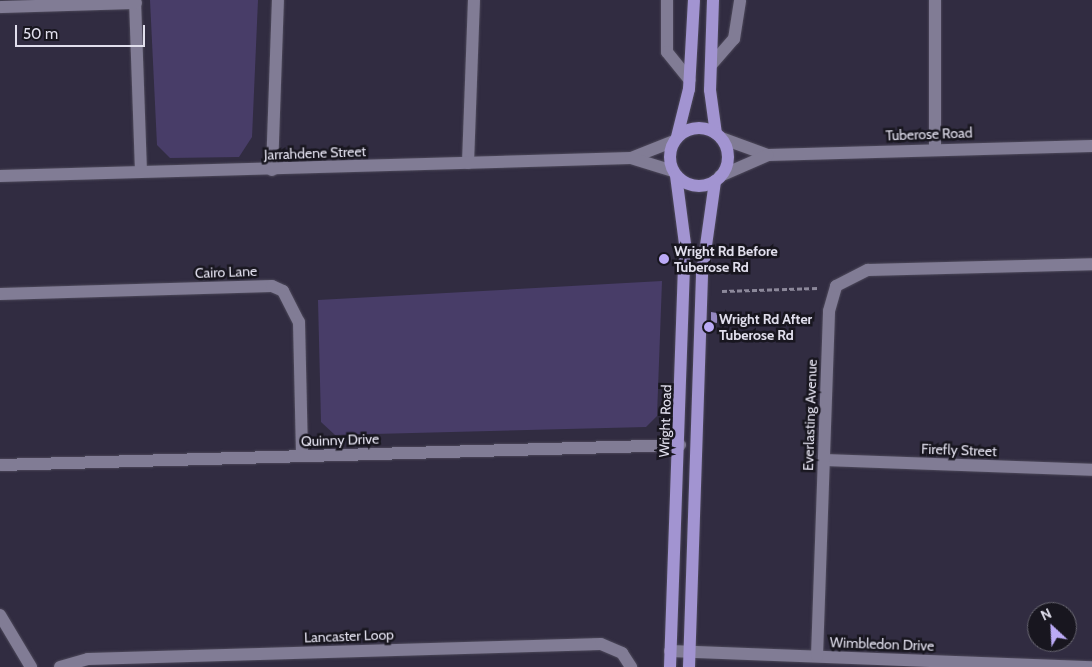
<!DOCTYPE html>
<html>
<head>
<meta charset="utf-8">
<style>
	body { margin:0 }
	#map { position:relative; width:1092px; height:667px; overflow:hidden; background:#312c41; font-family:Cabin,sans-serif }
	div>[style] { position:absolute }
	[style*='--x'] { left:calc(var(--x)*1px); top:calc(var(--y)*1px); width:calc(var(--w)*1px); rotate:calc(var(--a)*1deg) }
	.green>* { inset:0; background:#483d68 }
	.building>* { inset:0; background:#9588c0 }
	.path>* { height:3px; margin-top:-1.5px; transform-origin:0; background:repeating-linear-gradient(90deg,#8c889a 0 5px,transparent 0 7.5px) }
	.roads { filter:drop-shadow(0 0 1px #4d495a) drop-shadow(0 0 1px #4d495a) }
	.minor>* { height:12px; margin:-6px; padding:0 6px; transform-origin:6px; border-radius:6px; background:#817c95 }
	.major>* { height:12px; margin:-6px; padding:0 6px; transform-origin:6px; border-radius:6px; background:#a294d1 }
	.major>.ring { margin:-6px; padding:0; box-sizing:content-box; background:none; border:12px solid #a294d1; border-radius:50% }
	.dots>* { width:14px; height:14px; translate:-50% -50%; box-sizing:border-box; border:2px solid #18161f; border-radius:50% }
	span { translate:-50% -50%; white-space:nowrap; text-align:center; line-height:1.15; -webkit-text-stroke:5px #18161f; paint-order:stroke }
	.street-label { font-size:14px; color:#e1dfed }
	.poi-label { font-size:14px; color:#e1dfed; font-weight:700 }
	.left { translate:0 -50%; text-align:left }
	.north { position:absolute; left:1027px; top:602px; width:50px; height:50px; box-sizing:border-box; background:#18161f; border:1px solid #686671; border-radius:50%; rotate:335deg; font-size:14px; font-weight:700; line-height:20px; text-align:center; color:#e1dfed }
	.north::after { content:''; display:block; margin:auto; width:18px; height:22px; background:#bbaaf6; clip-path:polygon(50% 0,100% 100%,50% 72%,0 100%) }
	.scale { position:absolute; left:15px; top:25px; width:130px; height:22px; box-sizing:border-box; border:2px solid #e1dfed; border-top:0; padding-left:6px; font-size:15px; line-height:18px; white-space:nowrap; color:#e1dfed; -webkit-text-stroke:4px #18161f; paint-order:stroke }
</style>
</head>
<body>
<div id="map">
	<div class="green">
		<i style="clip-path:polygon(150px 0,258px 0,252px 137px,239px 157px,170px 158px,157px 145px)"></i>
		<i style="clip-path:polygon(662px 281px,657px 416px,646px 427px,335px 435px,321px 422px,318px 300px)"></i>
	</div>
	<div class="building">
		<i style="clip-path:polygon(711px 312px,717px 313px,717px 323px,711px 322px)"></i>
	</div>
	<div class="path">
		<i style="--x:722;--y:291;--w:96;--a:-1.8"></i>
	</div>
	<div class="roads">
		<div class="minor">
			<i style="--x:135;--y:0;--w:172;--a:88"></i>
			<i style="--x:667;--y:0;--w:52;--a:90"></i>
			<i style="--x:667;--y:52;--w:36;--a:51"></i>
			<i style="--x:935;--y:0;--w:149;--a:90"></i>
			<i style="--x:0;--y:7;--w:136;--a:-1.7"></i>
			<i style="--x:711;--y:65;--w:35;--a:-49"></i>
			<i style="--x:734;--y:39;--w:39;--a:-81"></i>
			<i style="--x:721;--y:138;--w:50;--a:19.9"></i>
			<i style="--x:768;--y:155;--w:324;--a:-1.6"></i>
			<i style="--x:631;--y:158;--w:46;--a:-21.6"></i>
			<i style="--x:468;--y:163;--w:163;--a:-87.9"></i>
			<i style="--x:272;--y:170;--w:170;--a:-88"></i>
			<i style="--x:0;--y:176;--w:631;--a:-1.63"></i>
			<i style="--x:631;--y:158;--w:44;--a:17.2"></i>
			<i style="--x:720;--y:176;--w:52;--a:-23.6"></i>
			<i style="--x:0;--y:294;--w:272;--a:-1.7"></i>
			<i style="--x:272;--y:286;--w:12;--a:24"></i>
			<i style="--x:283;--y:291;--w:35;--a:63"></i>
			<i style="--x:299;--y:322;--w:134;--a:88.7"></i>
			<i style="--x:824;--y:460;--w:268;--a:2.1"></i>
			<i style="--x:0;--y:465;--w:680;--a:-1.68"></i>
			<i style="--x:0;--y:615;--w:61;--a:59.2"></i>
			<i style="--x:670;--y:651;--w:422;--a:2.2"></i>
			<i style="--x:817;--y:656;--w:345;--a:-88"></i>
			<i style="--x:829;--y:311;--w:26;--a:-74"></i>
			<i style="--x:836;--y:286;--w:36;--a:-27"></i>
			<i style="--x:868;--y:270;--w:224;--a:-1.5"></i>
			<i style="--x:60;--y:667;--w:29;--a:-16"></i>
			<i style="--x:88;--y:659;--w:513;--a:-1.67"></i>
			<i style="--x:601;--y:644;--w:23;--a:23"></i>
			<i style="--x:622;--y:653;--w:17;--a:57"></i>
		</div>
		<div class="major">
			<i style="--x:713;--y:0;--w:90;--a:91.9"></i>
			<i style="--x:710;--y:90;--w:44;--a:82.2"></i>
			<i class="ring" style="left:670px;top:128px;width:46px;height:46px"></i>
			<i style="--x:677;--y:137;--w:49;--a:-76"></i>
			<i style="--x:689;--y:89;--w:89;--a:-86.8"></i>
			<i style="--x:670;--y:667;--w:423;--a:-88"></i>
			<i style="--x:685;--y:244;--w:69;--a:-97.5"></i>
			<i style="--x:689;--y:667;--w:393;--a:-88.1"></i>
			<i style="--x:702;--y:274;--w:94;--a:-82"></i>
		</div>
	</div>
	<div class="dots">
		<i style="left:664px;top:259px;background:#bbaaf6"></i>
		<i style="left:709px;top:327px;background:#bbaaf6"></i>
	</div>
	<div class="street-label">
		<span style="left:929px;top:134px;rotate:-2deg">Tuberose Road</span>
		<span style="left:315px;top:153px;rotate:-2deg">Jarrahdene Street</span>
		<span style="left:226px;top:272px;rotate:-2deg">Cairo Lane</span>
		<span style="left:810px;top:415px;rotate:-88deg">Everlasting Avenue</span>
		<span style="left:665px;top:421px;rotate:-88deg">Wright Road</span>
		<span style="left:340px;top:440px;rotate:-2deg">Quinny Drive</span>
		<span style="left:959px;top:450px;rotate:2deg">Firefly Street</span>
		<span style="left:349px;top:636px;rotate:-2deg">Lancaster Loop</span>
		<span style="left:882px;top:644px;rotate:2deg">Wimbledon Drive</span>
	</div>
	<div class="poi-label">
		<span class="left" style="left:674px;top:259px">Wright Rd Before<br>Tuberose Rd</span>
		<span class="left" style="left:719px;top:327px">Wright Rd After<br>Tuberose Rd</span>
	</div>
	<div class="north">N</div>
	<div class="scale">50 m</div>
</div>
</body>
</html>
